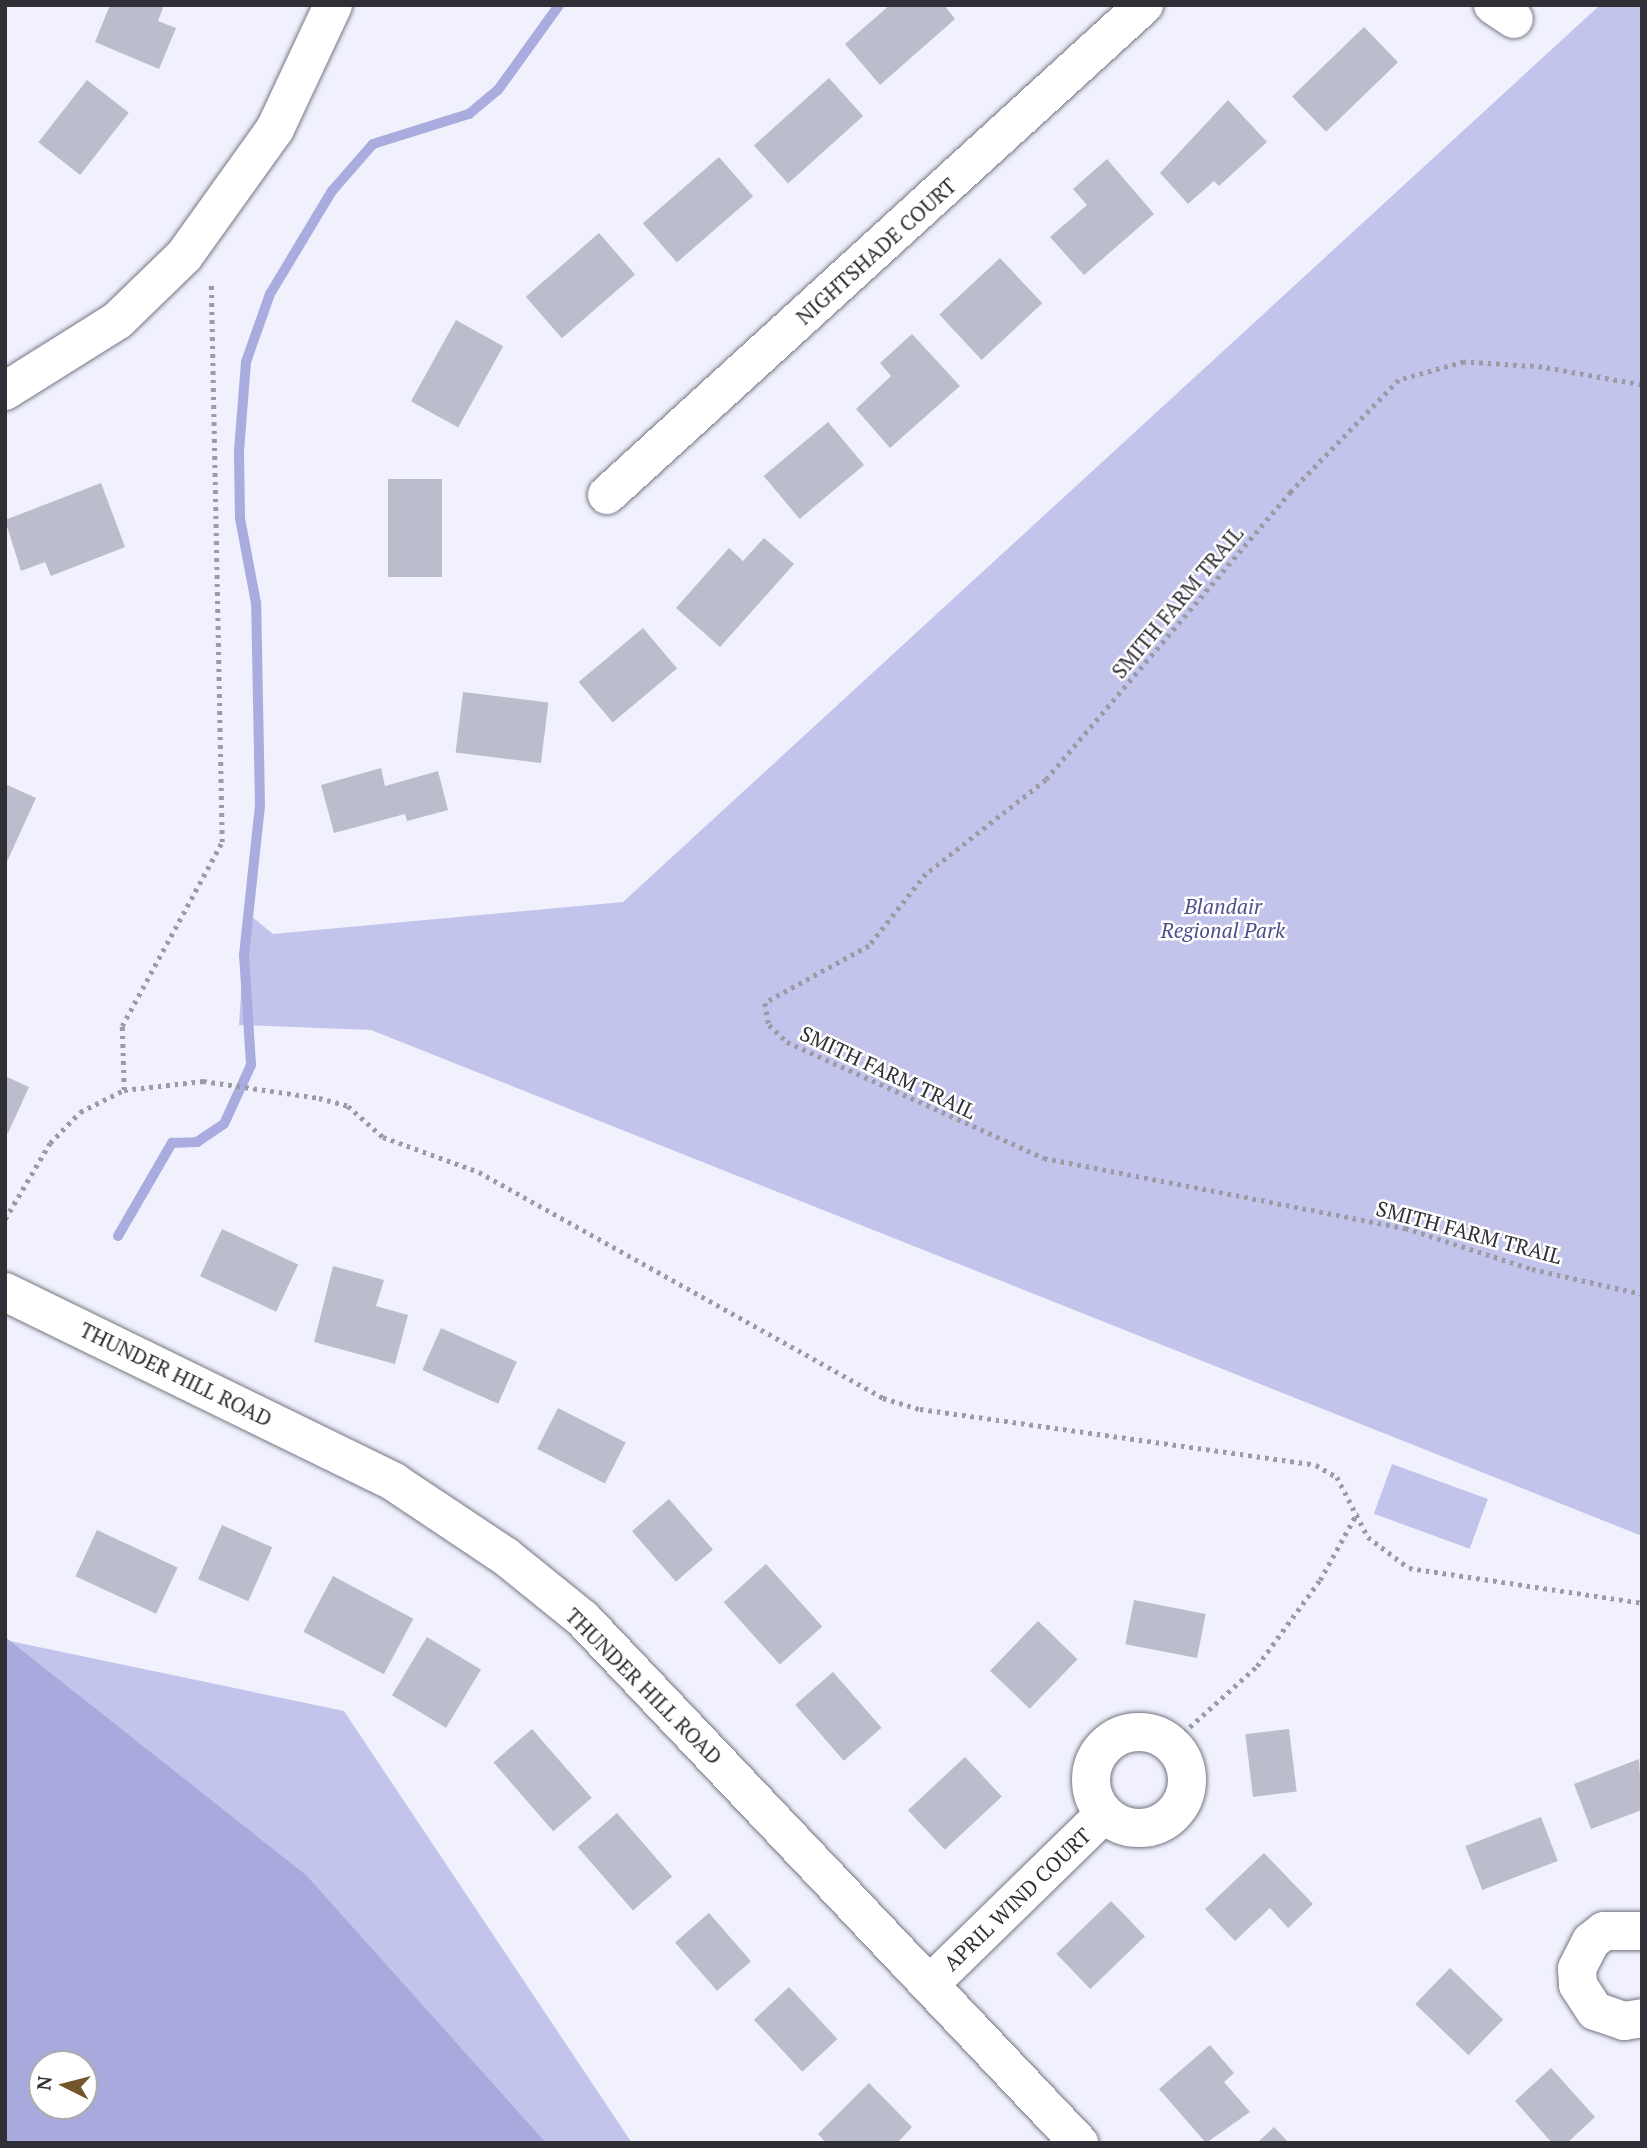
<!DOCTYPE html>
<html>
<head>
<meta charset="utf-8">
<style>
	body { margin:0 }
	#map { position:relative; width:1647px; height:2148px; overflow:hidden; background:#f0f1fd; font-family:"PT Serif",serif }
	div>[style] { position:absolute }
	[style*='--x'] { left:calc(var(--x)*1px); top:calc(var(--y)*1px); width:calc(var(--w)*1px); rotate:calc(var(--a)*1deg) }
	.green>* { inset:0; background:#c3c4eb; transform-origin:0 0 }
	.forest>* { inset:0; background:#a8a9dc }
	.stream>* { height:10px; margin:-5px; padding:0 5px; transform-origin:5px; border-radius:5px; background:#aaabde }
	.building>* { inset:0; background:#bcbdcc; transform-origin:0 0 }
	.path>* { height:4.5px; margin-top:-2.25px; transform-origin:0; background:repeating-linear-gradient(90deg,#9a9ba4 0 3.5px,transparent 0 8.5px) }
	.roads { filter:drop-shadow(0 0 2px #767784) drop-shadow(0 0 2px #767784) }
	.minor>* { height:38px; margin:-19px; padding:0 19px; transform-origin:19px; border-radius:19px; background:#fff }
	.minor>.ring { margin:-19px; padding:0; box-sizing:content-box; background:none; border:38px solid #fff; border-radius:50% }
	span { translate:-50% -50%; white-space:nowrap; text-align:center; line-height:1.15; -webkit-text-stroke:5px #fff; paint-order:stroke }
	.street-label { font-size:21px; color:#2f2f35 }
	.park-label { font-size:21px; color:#514e8e; font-style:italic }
	.frame { position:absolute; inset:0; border:7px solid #2f2f35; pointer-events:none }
	.north { position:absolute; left:28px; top:2050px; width:70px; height:70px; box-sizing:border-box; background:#fff; border:2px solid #acacae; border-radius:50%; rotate:276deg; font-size:19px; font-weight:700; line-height:28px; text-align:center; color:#2f2f35 }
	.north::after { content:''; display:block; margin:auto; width:24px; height:32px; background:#75562b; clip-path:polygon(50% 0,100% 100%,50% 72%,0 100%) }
</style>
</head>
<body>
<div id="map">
	<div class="green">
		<i style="clip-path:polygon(1600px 5px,1642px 5px,1642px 1536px,371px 1030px,239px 1025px,246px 912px,273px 934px,623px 902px)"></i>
		<i style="left:1392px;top:1464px;width:102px;height:53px;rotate:20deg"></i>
		<i style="clip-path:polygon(evenodd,5px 1640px,344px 1711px,632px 2143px,5px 2143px,5px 1640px,42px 2064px,84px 2064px,84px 2106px,42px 2106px,42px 2064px)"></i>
	</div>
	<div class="forest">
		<i style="clip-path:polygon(evenodd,5px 1637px,306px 1875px,546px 2143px,5px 2143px,5px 1637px,42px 2064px,84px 2064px,84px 2106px,42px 2106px,42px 2064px)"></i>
	</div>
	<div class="stream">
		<i style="--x:118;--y:1236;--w:108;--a:-59.9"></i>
		<i style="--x:172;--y:1143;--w:25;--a:-2"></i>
		<i style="--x:197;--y:1142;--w:32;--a:-34"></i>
		<i style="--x:224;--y:1124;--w:65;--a:-65.4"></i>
		<i style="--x:251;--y:1065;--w:110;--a:-93.6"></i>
		<i style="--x:244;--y:955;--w:151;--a:-83.9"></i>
		<i style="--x:260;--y:805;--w:202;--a:-91.1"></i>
		<i style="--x:256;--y:603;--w:86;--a:-100.7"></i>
		<i style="--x:240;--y:518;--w:67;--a:-90.9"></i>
		<i style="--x:239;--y:451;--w:89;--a:-85.5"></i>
		<i style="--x:246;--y:362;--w:72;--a:-70.6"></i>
		<i style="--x:270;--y:294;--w:120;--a:-59"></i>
		<i style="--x:332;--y:191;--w:62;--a:-48.9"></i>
		<i style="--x:373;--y:144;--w:101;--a:-17.4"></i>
		<i style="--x:469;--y:114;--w:38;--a:-40"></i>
		<i style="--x:498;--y:90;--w:105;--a:-54.3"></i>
	</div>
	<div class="building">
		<i style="clip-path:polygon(110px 5px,164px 5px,158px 21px,176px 28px,159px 69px,95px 42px)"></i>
		<i style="clip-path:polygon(890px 5px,944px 5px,955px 19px,880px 85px,845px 44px)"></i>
		<i style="left:1364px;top:27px;width:49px;height:100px;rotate:46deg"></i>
		<i style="left:829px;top:78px;width:51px;height:101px;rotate:48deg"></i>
		<i style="left:87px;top:80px;width:53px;height:79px;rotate:38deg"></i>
		<i style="clip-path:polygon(1228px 100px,1267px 142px,1219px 186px,1214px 181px,1188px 204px,1160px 173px)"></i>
		<i style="left:719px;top:157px;width:52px;height:101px;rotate:49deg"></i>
		<i style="clip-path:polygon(1107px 159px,1154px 214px,1084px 275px,1050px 237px,1087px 205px,1073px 189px)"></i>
		<i style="left:599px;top:233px;width:55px;height:97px;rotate:49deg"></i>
		<i style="left:1000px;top:258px;width:62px;height:83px;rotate:47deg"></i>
		<i style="left:456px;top:320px;width:54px;height:93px;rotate:29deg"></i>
		<i style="clip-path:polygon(912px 334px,960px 386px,890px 448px,856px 409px,891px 376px,880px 363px)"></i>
		<i style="left:828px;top:422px;width:56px;height:84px;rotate:50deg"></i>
		<i style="left:388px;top:479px;width:54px;height:98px"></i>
		<i style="clip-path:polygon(101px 483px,125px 547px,51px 576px,45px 562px,21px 571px,5px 520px)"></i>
		<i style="clip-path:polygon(764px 538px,794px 564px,720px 647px,676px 608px,729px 548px,743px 561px)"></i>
		<i style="left:643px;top:628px;width:53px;height:84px;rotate:50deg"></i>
		<i style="left:463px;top:692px;width:86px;height:61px;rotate:7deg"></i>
		<i style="clip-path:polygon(381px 768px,385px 786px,438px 771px,448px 810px,407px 821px,405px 814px,334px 833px,321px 785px)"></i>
		<i style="clip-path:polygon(5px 784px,36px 798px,5px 866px)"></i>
		<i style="clip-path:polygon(5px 1076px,29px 1087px,8px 1133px,5px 1132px)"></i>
		<i style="left:222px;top:1229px;width:84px;height:52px;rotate:25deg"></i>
		<i style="clip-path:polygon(333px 1266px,384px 1280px,376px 1306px,408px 1315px,395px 1364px,314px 1342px)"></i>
		<i style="left:441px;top:1328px;width:83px;height:46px;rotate:24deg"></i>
		<i style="left:558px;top:1408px;width:76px;height:46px;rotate:27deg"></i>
		<i style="left:669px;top:1499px;width:67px;height:49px;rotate:49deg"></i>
		<i style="left:222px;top:1525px;width:55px;height:59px;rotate:24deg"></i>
		<i style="left:97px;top:1530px;width:89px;height:51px;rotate:25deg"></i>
		<i style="left:766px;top:1564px;width:84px;height:57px;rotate:48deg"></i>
		<i style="left:333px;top:1576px;width:91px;height:63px;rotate:28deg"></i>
		<i style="left:1134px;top:1600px;width:73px;height:45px;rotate:11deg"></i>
		<i style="left:1038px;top:1621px;width:55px;height:69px;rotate:44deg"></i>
		<i style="left:427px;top:1637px;width:63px;height:68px;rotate:31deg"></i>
		<i style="left:833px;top:1672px;width:74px;height:50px;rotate:49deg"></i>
		<i style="left:532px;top:1729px;width:91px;height:51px;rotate:49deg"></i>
		<i style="left:1289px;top:1729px;width:63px;height:44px;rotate:83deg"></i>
		<i style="left:965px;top:1757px;width:54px;height:78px;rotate:47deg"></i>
		<i style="clip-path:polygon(1639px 1759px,1642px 1810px,1591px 1829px,1574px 1784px)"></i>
		<i style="left:617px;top:1813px;width:84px;height:52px;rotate:49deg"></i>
		<i style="left:1541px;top:1817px;width:47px;height:81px;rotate:69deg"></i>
		<i style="clip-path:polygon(1264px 1853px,1313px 1904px,1288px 1928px,1270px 1908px,1235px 1941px,1205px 1909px)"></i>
		<i style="left:1111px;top:1901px;width:49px;height:76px;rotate:46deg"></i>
		<i style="left:709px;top:1913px;width:64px;height:45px;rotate:49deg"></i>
		<i style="left:1450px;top:1968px;width:74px;height:50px;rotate:44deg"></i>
		<i style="left:789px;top:1987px;width:71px;height:48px;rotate:47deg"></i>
		<i style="clip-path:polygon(1210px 2045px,1234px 2073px,1224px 2082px,1250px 2112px,1206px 2143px,1159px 2089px)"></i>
		<i style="clip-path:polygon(1551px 2068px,1595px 2117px,1567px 2143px,1552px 2143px,1515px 2101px)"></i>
		<i style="clip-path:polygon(869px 2083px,912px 2127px,897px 2143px,826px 2143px,818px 2134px)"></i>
		<i style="clip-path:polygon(1274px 2127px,1289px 2143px,1257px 2143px)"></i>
	</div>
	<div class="path">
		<i style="--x:1642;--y:385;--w:102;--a:-169.8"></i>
		<i style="--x:1542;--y:367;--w:78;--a:-176.3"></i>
		<i style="--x:1464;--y:362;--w:67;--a:164.5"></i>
		<i style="--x:1399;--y:380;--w:156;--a:134"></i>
		<i style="--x:1291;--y:492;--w:378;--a:130.4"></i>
		<i style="--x:1046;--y:780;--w:152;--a:141.9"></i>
		<i style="--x:926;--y:874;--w:92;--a:128.4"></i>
		<i style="--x:869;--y:946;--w:119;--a:151.3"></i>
		<i style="--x:765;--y:1003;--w:22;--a:80"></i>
		<i style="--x:769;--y:1025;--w:25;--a:43"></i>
		<i style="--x:787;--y:1042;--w:282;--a:24.3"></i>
		<i style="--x:1044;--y:1158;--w:368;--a:11"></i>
		<i style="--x:1405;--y:1228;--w:133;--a:17.9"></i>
		<i style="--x:1532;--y:1269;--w:113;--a:12.8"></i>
		<i style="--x:124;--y:1090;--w:64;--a:-91.8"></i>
		<i style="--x:122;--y:1026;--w:209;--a:-61.5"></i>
		<i style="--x:222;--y:842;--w:561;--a:-91.12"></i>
		<i style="--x:5;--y:1219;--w:88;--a:-59.4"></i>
		<i style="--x:50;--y:1143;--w:43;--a:-45.9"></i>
		<i style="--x:80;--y:1112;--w:49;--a:-26.6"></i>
		<i style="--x:124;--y:1090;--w:80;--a:-6.5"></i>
		<i style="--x:203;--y:1081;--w:117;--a:8.3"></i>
		<i style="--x:319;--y:1098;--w:30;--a:15"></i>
		<i style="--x:348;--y:1106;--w:47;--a:41.5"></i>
		<i style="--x:383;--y:1137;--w:102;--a:20"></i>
		<i style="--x:479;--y:1172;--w:463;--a:29.2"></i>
		<i style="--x:883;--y:1398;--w:39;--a:17"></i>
		<i style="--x:920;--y:1409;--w:400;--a:8"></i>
		<i style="--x:1316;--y:1465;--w:24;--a:30"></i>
		<i style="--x:1337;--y:1477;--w:68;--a:62.7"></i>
		<i style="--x:1368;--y:1537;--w:51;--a:37.1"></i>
		<i style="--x:1409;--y:1568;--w:236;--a:8.5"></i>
		<i style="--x:1171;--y:1744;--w:116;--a:-42.2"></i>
		<i style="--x:1257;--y:1666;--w:107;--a:-53.8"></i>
		<i style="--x:1320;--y:1580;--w:77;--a:-61.1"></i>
	</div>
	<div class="roads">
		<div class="minor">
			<i style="--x:1493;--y:5;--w:25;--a:34"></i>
			<i style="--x:5;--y:391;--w:133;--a:-32.1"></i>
			<i style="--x:118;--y:320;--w:92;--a:-44.1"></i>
			<i style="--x:184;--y:256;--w:156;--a:-54.4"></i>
			<i style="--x:275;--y:129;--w:137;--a:-64.9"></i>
			<i style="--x:607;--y:495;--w:727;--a:-42.38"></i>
			<i style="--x:5;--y:1292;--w:433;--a:26"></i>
			<i style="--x:394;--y:1482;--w:133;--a:33.7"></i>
			<i style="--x:505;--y:1556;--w:100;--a:38.9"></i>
			<i style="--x:583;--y:1619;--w:722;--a:46.57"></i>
			<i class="ring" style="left:1091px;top:1732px;width:58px;height:58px"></i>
			<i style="--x:1642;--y:1931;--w:38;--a:180"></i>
			<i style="--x:1604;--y:1931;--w:16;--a:142"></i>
			<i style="--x:1591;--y:1941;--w:31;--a:117"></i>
			<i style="--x:1577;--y:1969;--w:16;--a:86"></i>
			<i style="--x:1578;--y:1985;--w:31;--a:57"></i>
			<i style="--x:1595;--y:2011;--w:31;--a:19"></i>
			<i style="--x:1624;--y:2021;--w:18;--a:-9"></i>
			<i style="--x:930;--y:1984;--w:243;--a:-44.3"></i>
		</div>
	</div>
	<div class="street-label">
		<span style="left:876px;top:251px;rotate:-42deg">NIGHTSHADE COURT</span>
		<span style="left:1177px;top:602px;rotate:-50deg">SMITH FARM TRAIL</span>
		<span style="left:888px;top:1072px;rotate:25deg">SMITH FARM TRAIL</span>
		<span style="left:1469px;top:1232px;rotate:15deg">SMITH FARM TRAIL</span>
		<span style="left:176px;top:1374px;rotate:26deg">THUNDER HILL ROAD</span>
		<span style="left:644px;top:1686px;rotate:45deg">THUNDER HILL ROAD</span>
		<span style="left:1017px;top:1899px;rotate:-44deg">APRIL WIND COURT</span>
	</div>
	<div class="park-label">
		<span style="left:1223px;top:918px">Blandair<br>Regional Park</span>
	</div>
	<div class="frame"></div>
	<div class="north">N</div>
</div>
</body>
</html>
